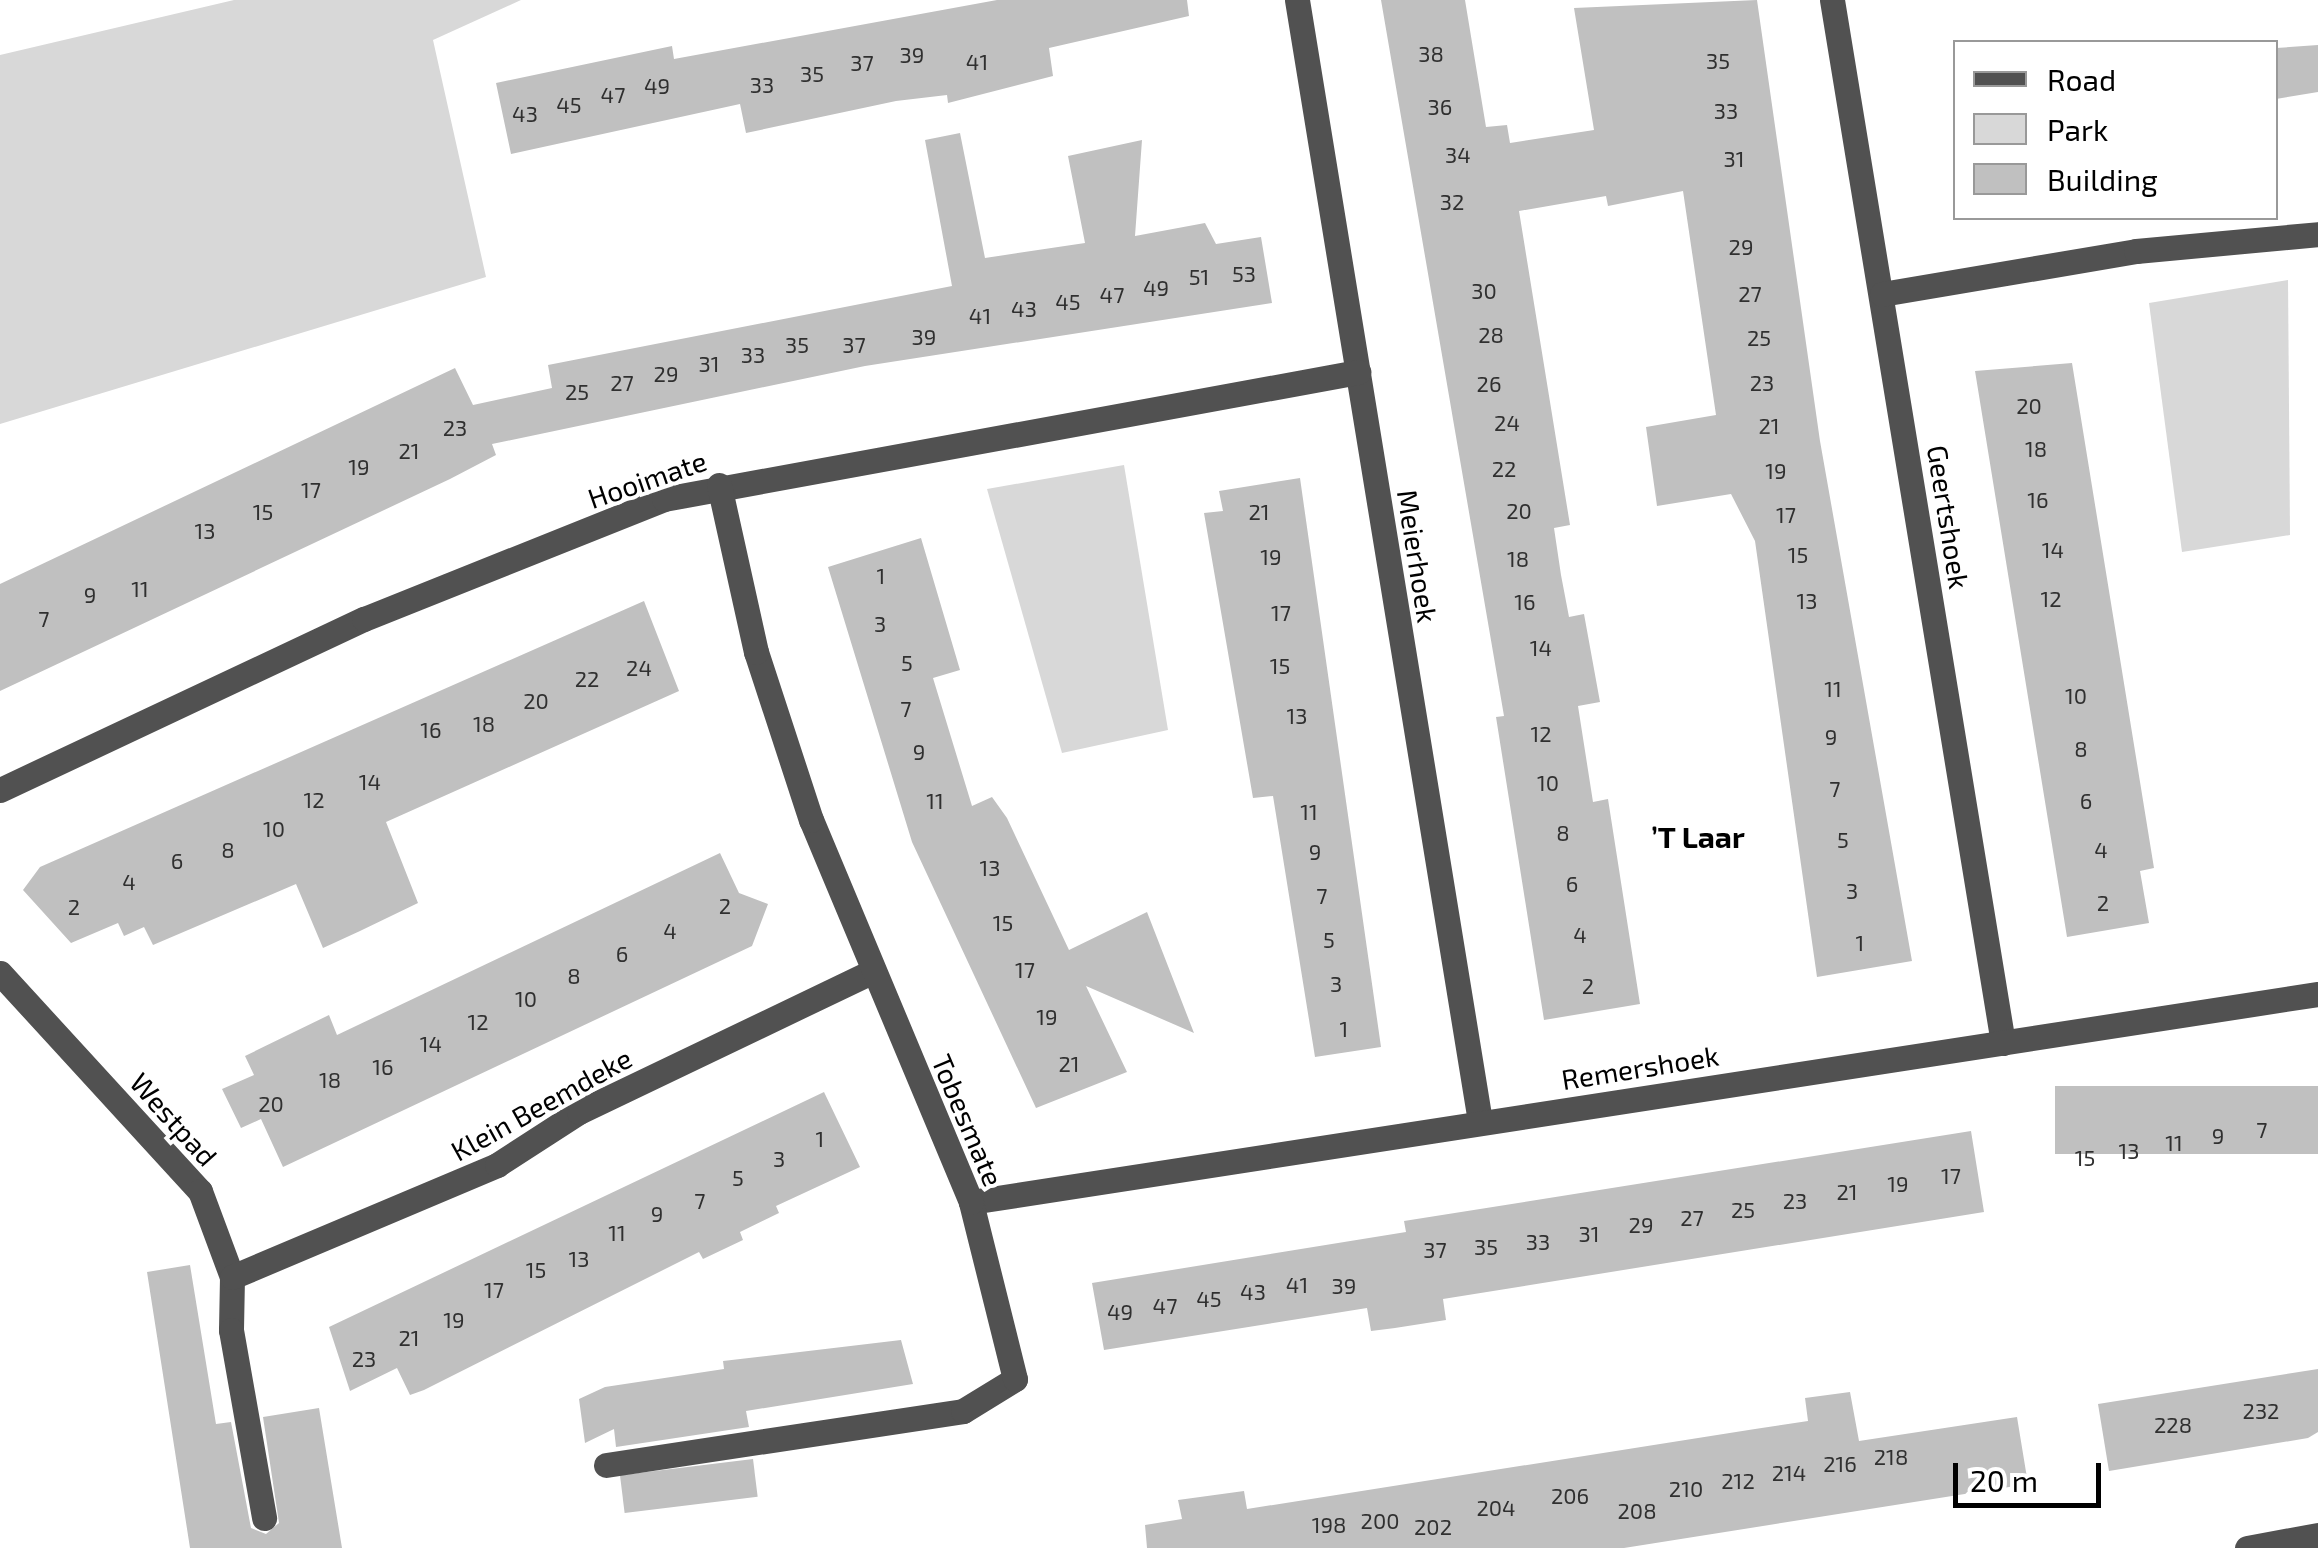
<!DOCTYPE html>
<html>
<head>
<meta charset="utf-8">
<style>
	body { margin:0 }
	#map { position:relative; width:2318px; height:1548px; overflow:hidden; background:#fff; font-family:"Exo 2",sans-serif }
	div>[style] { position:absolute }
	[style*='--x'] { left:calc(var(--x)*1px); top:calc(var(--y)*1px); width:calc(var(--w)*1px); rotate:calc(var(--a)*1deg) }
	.green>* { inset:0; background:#d8d8d8 }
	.building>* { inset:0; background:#c0c0c0; transform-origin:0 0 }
	.minor>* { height:25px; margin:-12.5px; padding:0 12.5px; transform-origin:12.5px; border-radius:12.5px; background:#515151 }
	span { translate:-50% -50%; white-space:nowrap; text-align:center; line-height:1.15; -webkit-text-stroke:8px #fff; paint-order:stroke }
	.number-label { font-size:22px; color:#303030 }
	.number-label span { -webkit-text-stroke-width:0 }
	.street-label { font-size:28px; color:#000 }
	.neighbourhood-label { font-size:30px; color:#000; font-weight:700 }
	.legend { position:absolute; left:1953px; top:40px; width:325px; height:180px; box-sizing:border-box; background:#fff; border:2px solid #999; margin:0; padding:12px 18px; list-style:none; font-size:30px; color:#000 }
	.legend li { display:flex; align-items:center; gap:20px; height:50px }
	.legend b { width:50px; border:2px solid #999 }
	.scale { position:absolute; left:1953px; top:1463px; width:148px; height:45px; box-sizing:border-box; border:5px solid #000; border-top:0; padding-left:12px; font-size:30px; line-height:35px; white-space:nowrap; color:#000; -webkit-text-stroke:8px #fff; paint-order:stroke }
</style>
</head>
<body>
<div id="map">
	<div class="green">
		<i style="clip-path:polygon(234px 0,521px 0,433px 40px,486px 277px,0 424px,0 55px)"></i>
		<i style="clip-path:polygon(2288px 280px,2290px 535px,2182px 552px,2149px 303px)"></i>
		<i style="clip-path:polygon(1124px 465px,1168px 730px,1062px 753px,987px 489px)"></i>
	</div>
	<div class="building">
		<i style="clip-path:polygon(997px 0,1187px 0,1189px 16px,1049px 48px,1053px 76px,948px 103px,947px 95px,896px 101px,746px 133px,740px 104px,511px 154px,496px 83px,672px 46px,674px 59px)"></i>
		<i style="clip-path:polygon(1381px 0,1465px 0,1486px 127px,1507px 125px,1510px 143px,1594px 130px,1574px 8px,1757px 0,1820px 441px,1912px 961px,1817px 977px,1755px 541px,1731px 494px,1657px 506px,1646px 427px,1716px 415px,1683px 191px,1608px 206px,1606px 196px,1519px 211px,1570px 525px,1554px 528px,1561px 575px,1569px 617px,1584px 614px,1600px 702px,1578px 706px,1593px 802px,1608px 799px,1640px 1004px,1544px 1020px,1496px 717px,1504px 716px)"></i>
		<i style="clip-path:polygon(2318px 45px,2318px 92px,2276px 99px,2276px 48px)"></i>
		<i style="clip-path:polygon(960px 133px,985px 258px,1085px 243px,1068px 156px,1142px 140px,1135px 236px,1205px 223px,1216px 244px,1261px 237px,1272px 303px,865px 366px,492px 444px,496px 455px,450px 479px,0 691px,0 584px,455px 368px,473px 405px,552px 388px,548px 365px,952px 286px,925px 140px)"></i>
		<i style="clip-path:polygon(2072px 363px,2154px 868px,2140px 871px,2149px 923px,2067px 937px,1975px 371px)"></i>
		<i style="clip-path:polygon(1300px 478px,1381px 1047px,1315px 1057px,1273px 796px,1253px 798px,1204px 513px,1223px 511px,1219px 491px)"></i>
		<i style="clip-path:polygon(921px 538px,960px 670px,933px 678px,972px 806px,992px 797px,1007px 818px,1069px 950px,1147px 912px,1194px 1033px,1086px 986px,1127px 1072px,1036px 1108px,912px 842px,828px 567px)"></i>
		<i style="clip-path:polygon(644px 601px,679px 691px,386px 822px,418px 903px,360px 931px,323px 948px,296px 884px,153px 945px,144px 927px,124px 936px,118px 923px,71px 943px,23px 890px,40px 867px)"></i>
		<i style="clip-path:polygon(720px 853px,739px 893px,768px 904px,752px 946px,283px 1167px,261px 1119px,241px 1128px,222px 1089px,254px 1075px,245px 1056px,329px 1015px,337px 1035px)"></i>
		<i style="left:2318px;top:1086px;width:68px;height:263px;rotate:90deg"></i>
		<i style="clip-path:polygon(824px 1092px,860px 1167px,776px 1206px,779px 1213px,740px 1232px,743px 1240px,703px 1259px,699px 1252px,424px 1390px,410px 1395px,397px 1368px,350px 1391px,329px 1327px)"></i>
		<i style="clip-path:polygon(1971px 1131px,1984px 1212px,1443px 1299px,1446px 1320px,1395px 1328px,1371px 1331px,1367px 1308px,1104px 1350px,1092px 1283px,1406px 1232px,1404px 1221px)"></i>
		<i style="clip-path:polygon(190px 1265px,216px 1424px,231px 1422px,251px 1528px,266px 1534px,279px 1523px,263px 1417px,319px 1408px,342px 1548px,190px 1548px,147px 1272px)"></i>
		<i style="clip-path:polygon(901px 1340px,913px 1384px,746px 1411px,749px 1427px,616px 1447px,614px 1429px,585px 1443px,579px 1399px,605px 1387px,724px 1369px,723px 1361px)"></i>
		<i style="clip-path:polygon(2318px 1369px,2318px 1432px,2308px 1438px,2109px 1471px,2098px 1404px)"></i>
		<i style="clip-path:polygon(1850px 1392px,1859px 1441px,2017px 1417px,2028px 1484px,1624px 1548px,1147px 1548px,1145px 1525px,1182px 1519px,1178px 1500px,1244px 1491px,1247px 1509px,1755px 1429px,1808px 1421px,1805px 1398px)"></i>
		<i style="left:753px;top:1459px;width:38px;height:134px;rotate:83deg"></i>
	</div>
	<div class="minor">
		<i style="--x:1297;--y:0;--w:1136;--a:80.73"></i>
		<i style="--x:1832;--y:0;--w:1057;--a:80.69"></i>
		<i style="--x:1882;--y:294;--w:258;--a:-9.6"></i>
		<i style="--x:2136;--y:251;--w:183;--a:-5.3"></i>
		<i style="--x:0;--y:790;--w:402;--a:-25.2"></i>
		<i style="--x:364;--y:619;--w:323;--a:-21.8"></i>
		<i style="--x:664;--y:499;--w:706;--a:-10.37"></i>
		<i style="--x:0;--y:973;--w:296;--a:47.5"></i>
		<i style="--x:200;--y:1191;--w:92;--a:69.6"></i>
		<i style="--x:232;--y:1277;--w:53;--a:91.1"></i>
		<i style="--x:231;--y:1330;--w:191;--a:80"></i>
		<i style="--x:971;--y:1202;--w:1363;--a:-8.78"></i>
		<i style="--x:232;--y:1277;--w:288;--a:-22.9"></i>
		<i style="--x:497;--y:1165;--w:98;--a:-32.9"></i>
		<i style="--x:579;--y:1112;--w:326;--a:-25.6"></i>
		<i style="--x:606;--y:1465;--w:361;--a:-8.6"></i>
		<i style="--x:963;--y:1411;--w:61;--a:-31.6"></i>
		<i style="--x:1015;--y:1379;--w:182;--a:-104"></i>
		<i style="--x:971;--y:1202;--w:414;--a:-112.7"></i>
		<i style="--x:811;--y:820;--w:177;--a:-108.1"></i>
		<i style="--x:756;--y:652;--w:171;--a:-102.5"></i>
		<i style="--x:2247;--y:1548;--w:72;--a:-10.4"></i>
	</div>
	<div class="number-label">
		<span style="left:1431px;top:54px">38</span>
		<span style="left:912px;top:55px">39</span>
		<span style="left:1718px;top:61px">35</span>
		<span style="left:977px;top:62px">41</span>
		<span style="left:862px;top:63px">37</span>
		<span style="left:812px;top:74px">35</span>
		<span style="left:762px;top:85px">33</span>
		<span style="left:657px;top:86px">49</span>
		<span style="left:613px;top:95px">47</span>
		<span style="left:569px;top:105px">45</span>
		<span style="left:1440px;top:107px">36</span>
		<span style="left:1726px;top:111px">33</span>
		<span style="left:525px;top:114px">43</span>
		<span style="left:1458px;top:155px">34</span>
		<span style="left:1734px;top:159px">31</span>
		<span style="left:1452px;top:202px">32</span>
		<span style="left:1741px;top:247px">29</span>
		<span style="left:1244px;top:274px">53</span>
		<span style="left:1199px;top:277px">51</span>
		<span style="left:1156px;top:288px">49</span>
		<span style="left:1484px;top:291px">30</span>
		<span style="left:1750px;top:294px">27</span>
		<span style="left:1112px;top:295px">47</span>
		<span style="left:1068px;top:302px">45</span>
		<span style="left:1024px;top:309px">43</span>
		<span style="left:980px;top:316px">41</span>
		<span style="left:1491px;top:335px">28</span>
		<span style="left:924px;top:337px">39</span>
		<span style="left:1759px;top:338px">25</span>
		<span style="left:797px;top:345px">35</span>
		<span style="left:854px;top:345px">37</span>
		<span style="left:753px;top:355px">33</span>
		<span style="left:709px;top:364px">31</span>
		<span style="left:666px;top:374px">29</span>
		<span style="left:622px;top:383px">27</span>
		<span style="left:1762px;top:383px">23</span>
		<span style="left:1489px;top:384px">26</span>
		<span style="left:577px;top:392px">25</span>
		<span style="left:2029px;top:406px">20</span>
		<span style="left:1507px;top:423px">24</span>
		<span style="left:1769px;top:426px">21</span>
		<span style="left:455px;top:428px">23</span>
		<span style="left:2036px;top:449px">18</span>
		<span style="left:409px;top:451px">21</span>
		<span style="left:359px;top:467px">19</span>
		<span style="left:1504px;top:469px">22</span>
		<span style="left:1776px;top:471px">19</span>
		<span style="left:311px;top:490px">17</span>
		<span style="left:2038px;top:500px">16</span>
		<span style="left:1519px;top:511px">20</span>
		<span style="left:263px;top:512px">15</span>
		<span style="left:1259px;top:512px">21</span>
		<span style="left:1786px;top:515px">17</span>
		<span style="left:205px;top:531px">13</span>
		<span style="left:2053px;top:550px">14</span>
		<span style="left:1798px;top:555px">15</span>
		<span style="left:1271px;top:557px">19</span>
		<span style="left:1518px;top:559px">18</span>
		<span style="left:881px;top:576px">1</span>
		<span style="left:140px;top:589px">11</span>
		<span style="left:90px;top:595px">9</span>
		<span style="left:2051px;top:599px">12</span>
		<span style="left:1807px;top:601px">13</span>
		<span style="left:1525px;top:602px">16</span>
		<span style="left:1281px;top:613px">17</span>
		<span style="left:44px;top:619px">7</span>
		<span style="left:880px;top:624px">3</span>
		<span style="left:1541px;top:648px">14</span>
		<span style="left:907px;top:663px">5</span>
		<span style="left:1280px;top:666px">15</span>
		<span style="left:639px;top:668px">24</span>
		<span style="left:587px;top:679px">22</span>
		<span style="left:1833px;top:689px">11</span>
		<span style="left:2076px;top:696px">10</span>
		<span style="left:536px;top:701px">20</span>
		<span style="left:906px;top:709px">7</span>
		<span style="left:1297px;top:716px">13</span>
		<span style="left:484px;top:724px">18</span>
		<span style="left:431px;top:730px">16</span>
		<span style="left:1541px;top:734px">12</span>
		<span style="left:1831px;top:737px">9</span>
		<span style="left:2081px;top:749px">8</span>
		<span style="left:919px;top:752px">9</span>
		<span style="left:370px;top:782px">14</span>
		<span style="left:1548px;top:783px">10</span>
		<span style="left:1835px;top:789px">7</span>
		<span style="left:314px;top:800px">12</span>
		<span style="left:935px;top:801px">11</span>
		<span style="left:2086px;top:801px">6</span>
		<span style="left:1309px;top:812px">11</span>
		<span style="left:274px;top:829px">10</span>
		<span style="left:1563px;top:833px">8</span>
		<span style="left:1843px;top:840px">5</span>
		<span style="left:228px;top:850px">8</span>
		<span style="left:2101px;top:850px">4</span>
		<span style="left:1315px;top:852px">9</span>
		<span style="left:177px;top:861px">6</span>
		<span style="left:990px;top:868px">13</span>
		<span style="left:129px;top:882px">4</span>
		<span style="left:1572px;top:884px">6</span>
		<span style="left:1852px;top:891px">3</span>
		<span style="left:1322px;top:896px">7</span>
		<span style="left:2103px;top:903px">2</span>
		<span style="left:725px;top:906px">2</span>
		<span style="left:74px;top:907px">2</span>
		<span style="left:1003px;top:923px">15</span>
		<span style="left:670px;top:931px">4</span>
		<span style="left:1580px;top:935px">4</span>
		<span style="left:1329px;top:940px">5</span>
		<span style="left:1860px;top:943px">1</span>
		<span style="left:622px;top:954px">6</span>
		<span style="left:1025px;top:970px">17</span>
		<span style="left:574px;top:976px">8</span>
		<span style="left:1336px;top:984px">3</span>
		<span style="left:1588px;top:986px">2</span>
		<span style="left:526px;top:999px">10</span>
		<span style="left:1047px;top:1017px">19</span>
		<span style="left:478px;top:1022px">12</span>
		<span style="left:1344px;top:1029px">1</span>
		<span style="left:431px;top:1044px">14</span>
		<span style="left:1069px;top:1064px">21</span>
		<span style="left:383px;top:1067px">16</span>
		<span style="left:330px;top:1080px">18</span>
		<span style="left:271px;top:1104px">20</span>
		<span style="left:2262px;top:1130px">7</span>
		<span style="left:2218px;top:1136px">9</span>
		<span style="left:820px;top:1139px">1</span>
		<span style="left:2174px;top:1143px">11</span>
		<span style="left:2129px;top:1151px">13</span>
		<span style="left:2085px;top:1158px">15</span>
		<span style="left:779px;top:1159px">3</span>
		<span style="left:1951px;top:1176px">17</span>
		<span style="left:738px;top:1178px">5</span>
		<span style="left:1898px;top:1184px">19</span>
		<span style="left:1847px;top:1192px">21</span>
		<span style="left:700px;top:1201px">7</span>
		<span style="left:1795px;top:1201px">23</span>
		<span style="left:1743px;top:1210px">25</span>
		<span style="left:657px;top:1214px">9</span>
		<span style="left:1692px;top:1218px">27</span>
		<span style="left:1641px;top:1225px">29</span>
		<span style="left:617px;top:1233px">11</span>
		<span style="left:1589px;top:1234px">31</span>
		<span style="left:1538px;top:1242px">33</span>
		<span style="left:1486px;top:1247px">35</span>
		<span style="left:1435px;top:1250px">37</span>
		<span style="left:579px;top:1259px">13</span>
		<span style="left:536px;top:1270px">15</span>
		<span style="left:1297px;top:1285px">41</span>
		<span style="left:1344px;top:1286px">39</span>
		<span style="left:494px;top:1290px">17</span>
		<span style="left:1253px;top:1292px">43</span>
		<span style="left:1209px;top:1299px">45</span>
		<span style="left:1165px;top:1306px">47</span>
		<span style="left:1120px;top:1312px">49</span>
		<span style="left:454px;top:1320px">19</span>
		<span style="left:409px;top:1338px">21</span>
		<span style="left:364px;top:1359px">23</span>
		<span style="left:2261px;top:1411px">232</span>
		<span style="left:2173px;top:1425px">228</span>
		<span style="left:1891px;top:1457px">218</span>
		<span style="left:1840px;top:1464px">216</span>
		<span style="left:1789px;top:1473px">214</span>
		<span style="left:1738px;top:1481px">212</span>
		<span style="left:1686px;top:1489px">210</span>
		<span style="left:1570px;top:1496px">206</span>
		<span style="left:1496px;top:1508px">204</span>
		<span style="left:1637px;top:1511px">208</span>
		<span style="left:1380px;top:1521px">200</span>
		<span style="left:1329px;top:1525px">198</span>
		<span style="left:1433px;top:1527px">202</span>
	</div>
	<div class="street-label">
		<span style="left:647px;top:479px;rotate:-19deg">Hooimate</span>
		<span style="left:1949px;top:517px;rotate:81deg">Geertshoek</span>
		<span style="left:1418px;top:556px;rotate:81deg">Meierhoek</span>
		<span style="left:1640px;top:1067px;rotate:-9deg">Remershoek</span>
		<span style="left:541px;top:1104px;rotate:-29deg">Klein Beemdeke</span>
		<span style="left:174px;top:1119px;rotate:48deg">Westpad</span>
		<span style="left:968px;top:1120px;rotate:67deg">Tobesmate</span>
	</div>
	<div class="neighbourhood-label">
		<span style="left:1698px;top:836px">’T Laar</span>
	</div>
	<ul class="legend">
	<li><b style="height:12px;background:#515151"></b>Road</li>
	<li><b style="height:28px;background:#d8d8d8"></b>Park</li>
	<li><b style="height:28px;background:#c0c0c0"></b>Building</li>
	</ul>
	<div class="scale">20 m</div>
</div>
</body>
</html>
